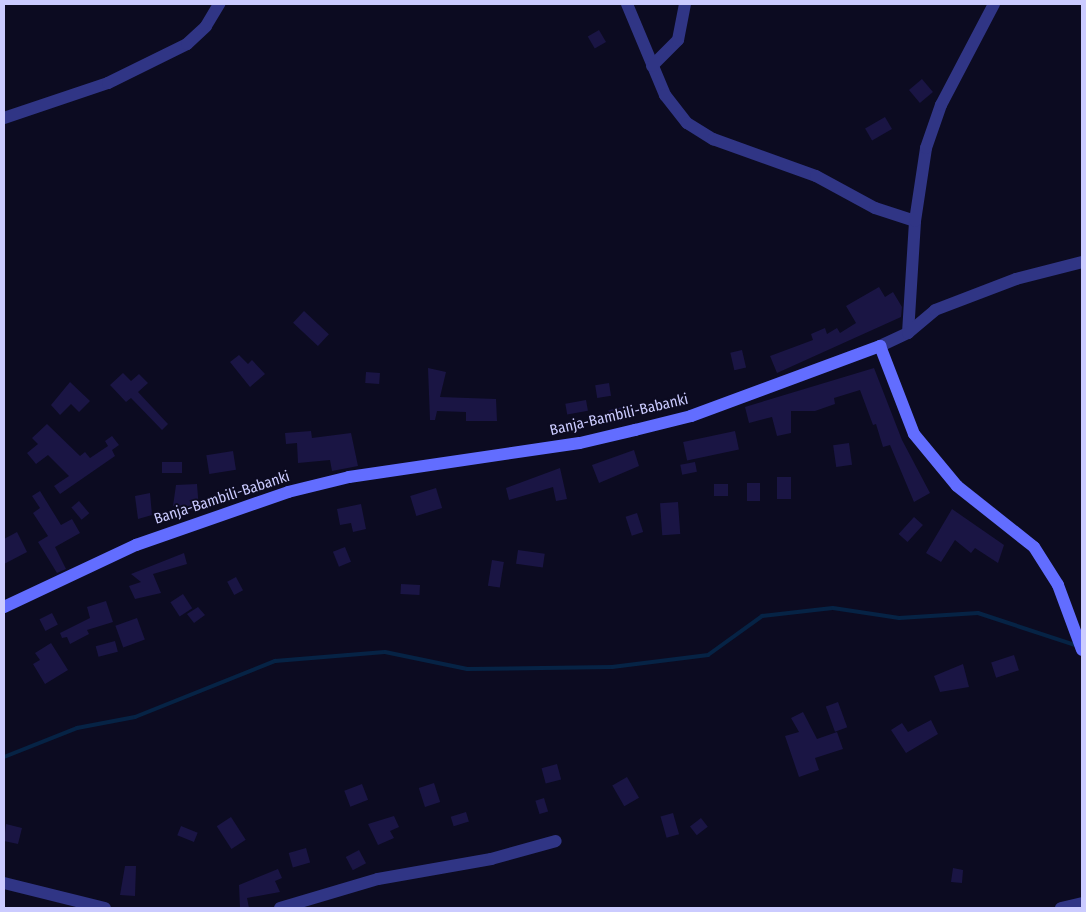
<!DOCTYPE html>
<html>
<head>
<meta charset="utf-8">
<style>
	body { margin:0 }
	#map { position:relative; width:1086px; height:912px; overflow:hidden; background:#0c0b21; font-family:"Fira Sans Condensed",sans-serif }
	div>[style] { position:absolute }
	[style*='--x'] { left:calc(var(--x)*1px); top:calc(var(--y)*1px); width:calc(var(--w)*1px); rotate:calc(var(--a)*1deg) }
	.stream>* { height:4px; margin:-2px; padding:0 2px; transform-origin:2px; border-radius:2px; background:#062345 }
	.building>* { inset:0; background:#1a1544; transform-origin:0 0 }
	.street>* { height:12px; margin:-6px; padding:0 6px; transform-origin:6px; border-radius:6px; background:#303585 }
	.secondary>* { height:12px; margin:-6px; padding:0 6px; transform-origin:6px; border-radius:6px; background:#626dff }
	span { translate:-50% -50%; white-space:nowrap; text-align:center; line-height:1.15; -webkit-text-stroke:4px #0c0b21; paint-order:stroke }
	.street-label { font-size:15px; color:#cbcbff }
	.frame { position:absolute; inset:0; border:5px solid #cbcbff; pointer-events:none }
</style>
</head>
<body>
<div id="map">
	<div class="stream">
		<i style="--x:4;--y:757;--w:79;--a:-21.7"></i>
		<i style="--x:77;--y:728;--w:59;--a:-10.7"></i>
		<i style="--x:135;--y:717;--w:151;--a:-21.8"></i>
		<i style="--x:275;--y:661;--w:110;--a:-4.7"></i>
		<i style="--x:385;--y:652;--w:84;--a:11.7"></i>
		<i style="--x:467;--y:669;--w:145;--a:-0.8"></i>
		<i style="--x:612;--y:667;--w:97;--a:-7.1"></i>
		<i style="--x:708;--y:655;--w:67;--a:-35.8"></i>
		<i style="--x:762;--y:616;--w:71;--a:-6.4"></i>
		<i style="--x:833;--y:608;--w:67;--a:8.6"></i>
		<i style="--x:899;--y:618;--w:79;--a:-3.6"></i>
		<i style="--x:978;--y:613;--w:105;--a:18.3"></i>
	</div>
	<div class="building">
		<i style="left:599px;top:30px;width:14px;height:13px;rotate:60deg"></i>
		<i style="left:922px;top:79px;width:17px;height:17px;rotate:50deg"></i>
		<i style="left:885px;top:117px;width:14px;height:23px;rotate:60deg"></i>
		<i style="clip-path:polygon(879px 287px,885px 297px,893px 292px,902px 307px,901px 317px,777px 373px,770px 356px,813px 340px,811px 334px,825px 328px,827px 334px,837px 328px,840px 333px,856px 323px,846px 306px)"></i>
		<i style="left:304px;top:311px;width:34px;height:16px;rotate:43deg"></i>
		<i style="left:742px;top:350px;width:18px;height:12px;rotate:77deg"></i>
		<i style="clip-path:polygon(239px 355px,248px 364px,252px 360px,265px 374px,250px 387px,230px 362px)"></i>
		<i style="clip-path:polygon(428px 368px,446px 372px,440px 397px,496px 399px,497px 421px,466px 421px,466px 412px,437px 411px,435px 420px,430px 420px)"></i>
		<i style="clip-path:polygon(874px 368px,902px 440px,930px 493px,914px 502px,890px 445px,883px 447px,876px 424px,873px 425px,860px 390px,834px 398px,835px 404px,815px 411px,791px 411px,791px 433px,777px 436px,772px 417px,749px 423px,745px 407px)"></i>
		<i style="left:366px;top:372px;width:14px;height:11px;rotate:4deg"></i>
		<i style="clip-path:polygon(123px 373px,131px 381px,139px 374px,148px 383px,138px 392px,168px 424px,162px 430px,131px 398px,126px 402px,110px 385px)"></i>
		<i style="clip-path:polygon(70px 382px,90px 401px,79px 412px,71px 404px,60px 415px,51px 405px)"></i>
		<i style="left:609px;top:383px;width:13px;height:14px;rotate:81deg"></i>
		<i style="left:586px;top:400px;width:11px;height:21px;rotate:80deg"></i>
		<i style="left:623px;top:407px;width:13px;height:15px;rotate:77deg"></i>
		<i style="clip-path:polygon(47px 424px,80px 456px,85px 452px,90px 458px,108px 446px,105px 441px,112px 436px,119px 445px,112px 450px,115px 456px,60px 494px,54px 486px,69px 476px,48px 455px,36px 464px,27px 453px,38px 444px,32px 438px)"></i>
		<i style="clip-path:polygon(311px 431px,312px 438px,351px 433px,358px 466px,332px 471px,330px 460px,298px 463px,297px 443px,286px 444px,285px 433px)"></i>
		<i style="left:735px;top:431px;width:19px;height:53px;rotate:78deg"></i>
		<i style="left:849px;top:443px;width:22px;height:16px;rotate:82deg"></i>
		<i style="clip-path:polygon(634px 450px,639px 466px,599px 483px,592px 465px)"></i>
		<i style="left:233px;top:451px;width:19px;height:27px;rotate:81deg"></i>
		<i style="left:162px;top:462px;width:20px;height:11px"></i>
		<i style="left:695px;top:462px;width:10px;height:15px;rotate:79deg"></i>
		<i style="clip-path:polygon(560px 468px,567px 499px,556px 501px,553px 487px,509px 500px,506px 488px)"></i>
		<i style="left:777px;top:477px;width:14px;height:22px"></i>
		<i style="left:760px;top:483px;width:18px;height:13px;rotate:90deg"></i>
		<i style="clip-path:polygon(197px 484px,199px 510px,178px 511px,178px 505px,173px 506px,176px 485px)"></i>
		<i style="left:714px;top:484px;width:14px;height:12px"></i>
		<i style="left:436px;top:488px;width:21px;height:27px;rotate:73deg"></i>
		<i style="clip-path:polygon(40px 491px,61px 525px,72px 519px,80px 533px,55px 547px,66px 569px,57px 573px,38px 542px,48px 536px,33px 513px,40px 508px,32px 496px)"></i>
		<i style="clip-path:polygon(150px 493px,152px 515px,138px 519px,135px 496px)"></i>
		<i style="left:79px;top:501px;width:16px;height:10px;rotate:50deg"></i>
		<i style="left:678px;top:502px;width:32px;height:18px;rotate:86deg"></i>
		<i style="clip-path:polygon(361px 504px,366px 529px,353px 532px,351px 523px,340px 525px,337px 509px)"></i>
		<i style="clip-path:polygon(952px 509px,1004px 545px,998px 563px,975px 548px,971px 553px,955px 540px,941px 562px,926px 553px)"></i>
		<i style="left:637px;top:513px;width:20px;height:12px;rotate:72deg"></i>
		<i style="left:914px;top:517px;width:12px;height:23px;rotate:42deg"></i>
		<i style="clip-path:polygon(17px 532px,27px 552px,4px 564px,4px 539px)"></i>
		<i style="left:345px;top:547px;width:16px;height:13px;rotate:68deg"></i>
		<i style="left:518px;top:550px;width:27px;height:14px;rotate:8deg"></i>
		<i style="clip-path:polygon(184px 553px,187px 564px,153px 574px,161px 593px,135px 599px,129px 586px,141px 582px,131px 574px)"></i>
		<i style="left:492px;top:560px;width:12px;height:26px;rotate:9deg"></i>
		<i style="left:236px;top:577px;width:15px;height:10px;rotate:62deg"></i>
		<i style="left:401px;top:584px;width:19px;height:10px;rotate:3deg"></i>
		<i style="left:183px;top:594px;width:17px;height:15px;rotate:57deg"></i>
		<i style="clip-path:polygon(106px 601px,113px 622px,87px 630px,89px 634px,70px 644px,67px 637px,62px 638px,60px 633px,90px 618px,87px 607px)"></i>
		<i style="clip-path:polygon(198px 607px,205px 615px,194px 623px,187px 614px)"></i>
		<i style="left:52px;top:613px;width:13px;height:14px;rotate:63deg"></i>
		<i style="left:137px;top:618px;width:23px;height:23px;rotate:70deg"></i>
		<i style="left:115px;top:641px;width:11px;height:20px;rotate:75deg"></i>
		<i style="clip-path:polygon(51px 643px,68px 670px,45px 684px,33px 664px,40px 660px,35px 653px)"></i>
		<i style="left:1014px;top:655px;width:16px;height:24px;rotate:72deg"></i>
		<i style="clip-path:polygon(963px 664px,969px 687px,940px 692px,934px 676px)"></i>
		<i style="left:838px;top:702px;width:27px;height:13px;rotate:70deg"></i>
		<i style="clip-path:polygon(803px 712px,817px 739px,837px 732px,843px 749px,815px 758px,819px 770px,799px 777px,785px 736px,799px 732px,791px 718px)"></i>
		<i style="clip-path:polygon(931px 720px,938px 734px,906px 753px,891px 730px,902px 723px,908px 732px)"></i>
		<i style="left:557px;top:764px;width:16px;height:16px;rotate:75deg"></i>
		<i style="left:627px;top:777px;width:24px;height:17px;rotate:60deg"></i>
		<i style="left:434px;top:783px;width:20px;height:16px;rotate:72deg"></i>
		<i style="left:362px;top:784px;width:17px;height:19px;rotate:69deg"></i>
		<i style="left:544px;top:798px;width:14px;height:9px;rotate:73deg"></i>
		<i style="left:466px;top:812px;width:10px;height:16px;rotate:73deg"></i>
		<i style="left:673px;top:813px;width:22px;height:13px;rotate:74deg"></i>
		<i style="clip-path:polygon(394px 816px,399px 827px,390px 831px,394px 838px,378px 845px,368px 824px)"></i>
		<i style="left:231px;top:817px;width:27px;height:17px;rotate:57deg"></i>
		<i style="left:701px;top:818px;width:11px;height:14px;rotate:52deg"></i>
		<i style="clip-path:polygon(6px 824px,22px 828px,18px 844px,4px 841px)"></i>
		<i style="left:181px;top:826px;width:18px;height:10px;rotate:22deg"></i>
		<i style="left:306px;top:848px;width:15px;height:18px;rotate:74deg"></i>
		<i style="left:359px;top:850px;width:15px;height:15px;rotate:62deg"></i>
		<i style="clip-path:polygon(125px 866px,136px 866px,135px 896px,120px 895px)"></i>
		<i style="clip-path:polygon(953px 868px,963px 870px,962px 883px,951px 882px)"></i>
		<i style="clip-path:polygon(278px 869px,282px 878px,275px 881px,280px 892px,247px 898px,249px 908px,240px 908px,239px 885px)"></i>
	</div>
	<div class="street">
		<i style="--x:627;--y:4;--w:99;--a:67.3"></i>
		<i style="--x:665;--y:95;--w:36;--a:52"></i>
		<i style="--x:687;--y:123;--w:31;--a:32"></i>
		<i style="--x:713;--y:139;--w:109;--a:19.8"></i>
		<i style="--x:816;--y:176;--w:67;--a:28.5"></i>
		<i style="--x:875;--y:208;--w:42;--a:18"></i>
		<i style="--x:652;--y:66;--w:37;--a:-45"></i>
		<i style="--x:678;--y:40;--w:37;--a:-79"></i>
		<i style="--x:4;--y:118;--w:110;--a:-18.6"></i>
		<i style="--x:108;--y:83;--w:88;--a:-26.3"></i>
		<i style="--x:187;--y:44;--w:26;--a:-43"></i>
		<i style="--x:206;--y:26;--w:26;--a:-59"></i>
		<i style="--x:908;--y:333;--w:112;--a:-86.4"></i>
		<i style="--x:915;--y:221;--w:74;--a:-81.4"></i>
		<i style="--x:926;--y:148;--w:46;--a:-70.8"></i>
		<i style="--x:941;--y:105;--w:114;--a:-62.3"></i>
		<i style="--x:880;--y:346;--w:31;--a:-25"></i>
		<i style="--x:908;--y:333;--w:35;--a:-40"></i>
		<i style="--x:935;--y:310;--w:87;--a:-20.9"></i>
		<i style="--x:1016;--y:279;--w:68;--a:-14.4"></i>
		<i style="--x:4;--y:883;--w:104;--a:13.9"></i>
		<i style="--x:280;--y:908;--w:102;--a:-16.5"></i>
		<i style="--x:378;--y:879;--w:115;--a:-10"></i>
		<i style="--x:491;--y:859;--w:67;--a:-15.5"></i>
		<i style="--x:1061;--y:908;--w:22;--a:-13"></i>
	</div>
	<div class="secondary">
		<i style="--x:4;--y:607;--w:146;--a:-25.2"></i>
		<i style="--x:136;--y:545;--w:161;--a:-19.2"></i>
		<i style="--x:288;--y:492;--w:63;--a:-13.8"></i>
		<i style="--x:349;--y:477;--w:233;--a:-8.4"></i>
		<i style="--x:580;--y:443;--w:57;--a:-13.3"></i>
		<i style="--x:635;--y:430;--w:58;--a:-14"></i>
		<i style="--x:691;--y:416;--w:202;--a:-20.3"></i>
		<i style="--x:880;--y:346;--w:94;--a:68.9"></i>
		<i style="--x:914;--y:434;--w:67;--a:50.4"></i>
		<i style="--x:957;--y:486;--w:98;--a:38.4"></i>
		<i style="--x:1034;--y:547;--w:45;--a:57.7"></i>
		<i style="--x:1058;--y:585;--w:69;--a:69.7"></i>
	</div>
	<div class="street-label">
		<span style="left:619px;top:415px;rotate:-13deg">Banja-Bambili-Babanki</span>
		<span style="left:222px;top:498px;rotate:-18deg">Banja-Bambili-Babanki</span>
	</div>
	<div class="frame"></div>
</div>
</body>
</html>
